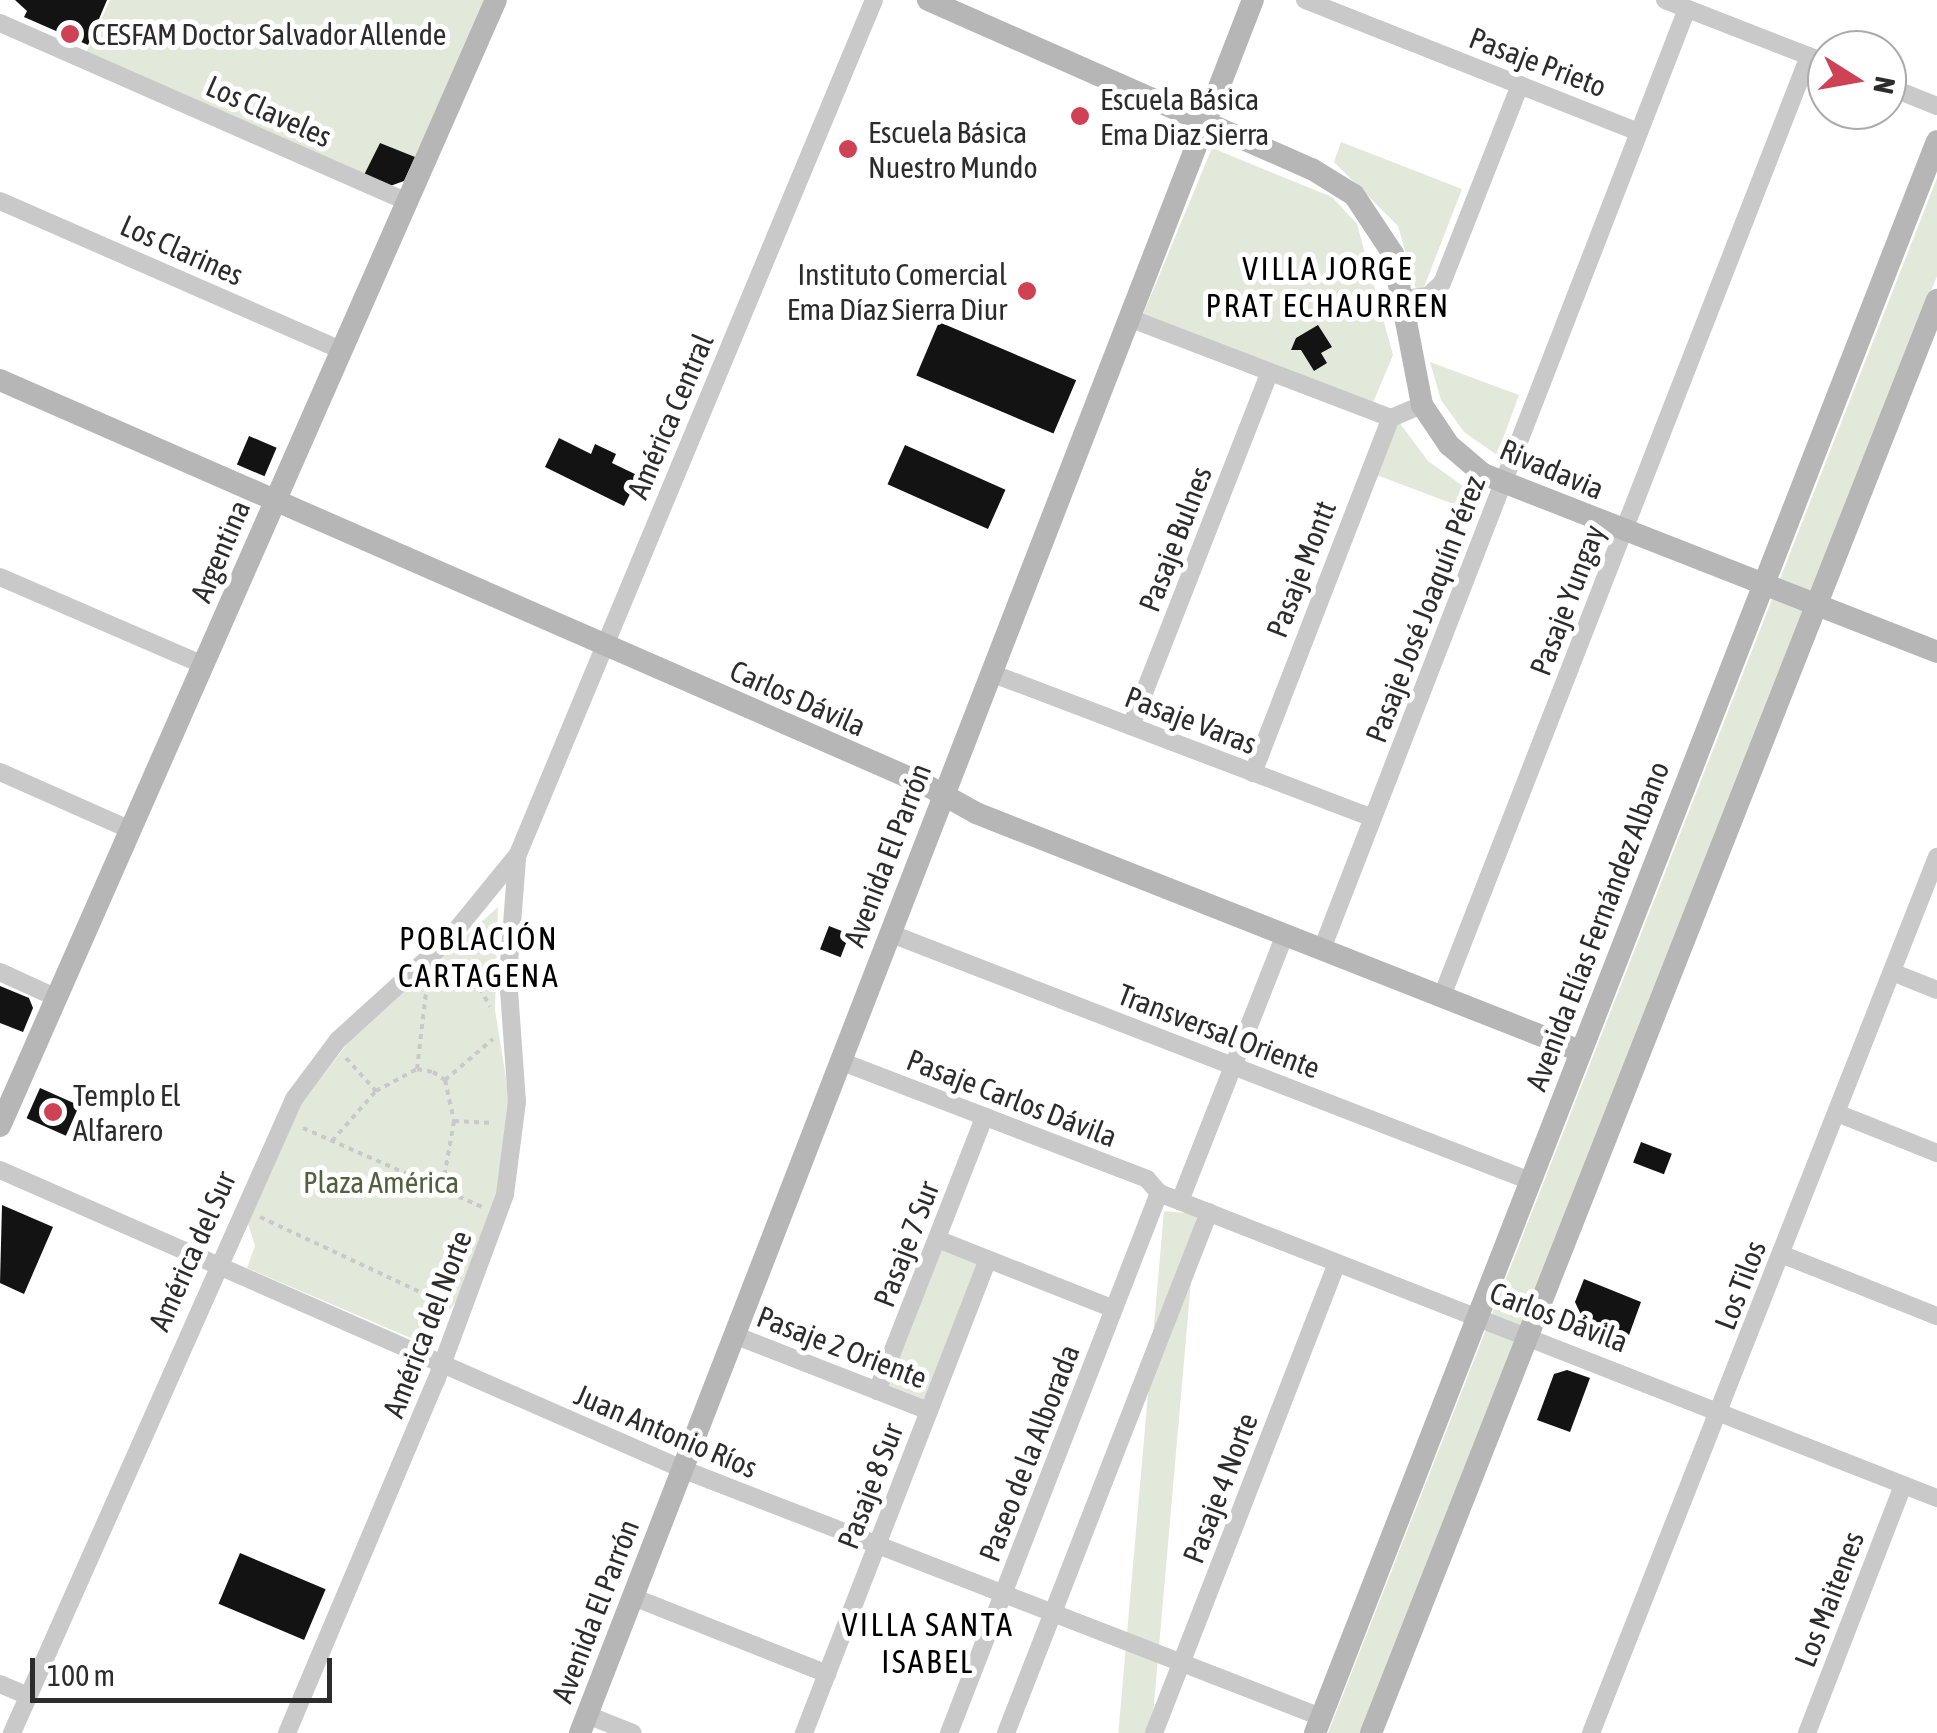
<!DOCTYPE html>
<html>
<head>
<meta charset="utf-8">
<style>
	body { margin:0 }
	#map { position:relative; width:1937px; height:1733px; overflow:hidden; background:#fff; font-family:"Asap Condensed",sans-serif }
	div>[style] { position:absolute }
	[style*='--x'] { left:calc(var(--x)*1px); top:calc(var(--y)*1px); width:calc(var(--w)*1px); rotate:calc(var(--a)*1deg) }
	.green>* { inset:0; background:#e2e8da; transform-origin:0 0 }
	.building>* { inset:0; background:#131313; transform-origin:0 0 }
	.path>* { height:4px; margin-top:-2px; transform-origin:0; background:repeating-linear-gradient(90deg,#c9c9c9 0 5px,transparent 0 10px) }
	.street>* { height:18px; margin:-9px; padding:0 9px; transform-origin:9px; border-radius:9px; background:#c9c9c9 }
	.secondary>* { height:22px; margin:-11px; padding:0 11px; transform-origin:11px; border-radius:11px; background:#b6b6b6 }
	.dots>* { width:28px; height:28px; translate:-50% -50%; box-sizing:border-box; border:5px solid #fff; border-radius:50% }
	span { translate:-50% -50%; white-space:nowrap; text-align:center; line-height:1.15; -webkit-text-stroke:10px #fff; paint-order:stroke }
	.poi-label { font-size:30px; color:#2c2c2c }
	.left { translate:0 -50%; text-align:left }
	.right { translate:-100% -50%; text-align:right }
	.street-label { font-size:30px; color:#2c2c2c }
	.park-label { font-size:30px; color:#51613f }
	.neighbourhood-label { font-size:32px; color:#000; letter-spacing:2.5px }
	.north { position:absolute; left:1807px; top:30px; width:100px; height:100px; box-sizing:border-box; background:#fff; border:2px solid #ababab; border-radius:50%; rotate:101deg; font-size:28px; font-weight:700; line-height:40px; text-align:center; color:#2c2c2c }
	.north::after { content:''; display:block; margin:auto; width:35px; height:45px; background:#cf4155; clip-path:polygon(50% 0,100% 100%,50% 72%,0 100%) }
	.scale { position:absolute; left:30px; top:1658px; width:302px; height:45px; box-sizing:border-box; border:5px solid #2c2c2c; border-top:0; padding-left:12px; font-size:30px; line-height:35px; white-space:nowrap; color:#2c2c2c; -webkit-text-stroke:8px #fff; paint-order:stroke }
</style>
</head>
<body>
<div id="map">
	<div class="green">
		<i style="clip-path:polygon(110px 0,485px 0,404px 181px,390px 186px,86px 53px)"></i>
		<i style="clip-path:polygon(1341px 142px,1462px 189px,1419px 300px,1398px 226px,1334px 162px)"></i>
		<i style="clip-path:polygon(1212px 148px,1332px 197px,1357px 224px,1393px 355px,1372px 405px,1142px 317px)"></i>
		<i style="clip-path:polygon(1937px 178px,1937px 276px,1817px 584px,1362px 1733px,1328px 1733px)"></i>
		<i style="clip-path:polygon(1430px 362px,1519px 395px,1497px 455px,1464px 432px,1441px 400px)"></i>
		<i style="clip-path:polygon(1396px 418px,1428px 461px,1477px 496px,1472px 511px,1374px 474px)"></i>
		<i style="clip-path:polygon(498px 907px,495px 1010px,510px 1103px,498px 1187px,457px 1301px,444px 1316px,430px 1314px,420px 1342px,247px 1268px,255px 1246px,247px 1220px,285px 1125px,348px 1043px)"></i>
		<i style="left:1164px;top:1211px;width:33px;height:560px;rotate:5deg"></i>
		<i style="left:940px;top:1250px;width:43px;height:145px;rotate:21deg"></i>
	</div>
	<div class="building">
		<i style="clip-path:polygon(15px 0,107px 0,88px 45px,24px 17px,27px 11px)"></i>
		<i style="clip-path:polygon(380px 143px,415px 157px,404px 181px,390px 186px,364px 175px)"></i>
		<i style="left:939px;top:322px;width:149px;height:58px;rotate:23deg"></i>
		<i style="clip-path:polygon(1318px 325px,1332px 347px,1321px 353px,1327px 363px,1314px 371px,1301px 350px,1291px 350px,1296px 338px)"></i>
		<i style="left:249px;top:436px;width:30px;height:31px;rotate:23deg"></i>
		<i style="clip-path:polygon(559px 438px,591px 454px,595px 444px,616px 454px,612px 463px,639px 476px,624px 506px,545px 467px)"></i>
		<i style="left:905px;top:445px;width:110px;height:43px;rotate:24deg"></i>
		<i style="left:829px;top:926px;width:22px;height:25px;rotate:21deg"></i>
		<i style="clip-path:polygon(0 986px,29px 998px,33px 1008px,23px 1032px,0 1023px)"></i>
		<i style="left:40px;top:1088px;width:43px;height:33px;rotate:24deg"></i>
		<i style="left:1641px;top:1142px;width:33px;height:22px;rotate:21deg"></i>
		<i style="clip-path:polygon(2px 1205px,53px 1227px,24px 1294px,0 1283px)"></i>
		<i style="clip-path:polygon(1584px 1279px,1641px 1302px,1629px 1335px,1582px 1317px,1575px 1302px)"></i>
		<i style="clip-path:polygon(1567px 1370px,1590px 1378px,1570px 1432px,1537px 1420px,1554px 1374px)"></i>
		<i style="left:240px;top:1553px;width:93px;height:55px;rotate:23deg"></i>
	</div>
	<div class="path">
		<i style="--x:433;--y:981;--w:48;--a:8.5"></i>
		<i style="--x:480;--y:988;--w:21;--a:62"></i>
		<i style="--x:346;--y:1058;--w:45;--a:47.7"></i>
		<i style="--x:417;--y:1069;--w:86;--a:-83.3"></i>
		<i style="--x:445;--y:1080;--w:63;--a:-40.5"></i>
		<i style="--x:454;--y:1121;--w:40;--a:2.9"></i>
		<i style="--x:303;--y:1128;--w:196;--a:23.8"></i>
		<i style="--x:332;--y:1141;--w:67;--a:-48.7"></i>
		<i style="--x:376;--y:1091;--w:47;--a:-28.2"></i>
		<i style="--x:417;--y:1069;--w:16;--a:11"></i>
		<i style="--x:433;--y:1072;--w:14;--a:34"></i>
		<i style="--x:445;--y:1080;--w:42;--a:77.6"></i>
		<i style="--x:454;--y:1121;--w:69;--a:100"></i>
		<i style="--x:260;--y:1217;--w:205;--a:25.1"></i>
	</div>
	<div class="street">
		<i style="--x:1305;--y:0;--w:359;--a:21.6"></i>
		<i style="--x:1665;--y:0;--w:174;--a:21.3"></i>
		<i style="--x:0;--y:23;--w:445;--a:23.7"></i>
		<i style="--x:1887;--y:86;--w:54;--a:21.8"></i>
		<i style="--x:0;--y:201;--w:372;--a:23.6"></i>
		<i style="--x:1403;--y:299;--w:25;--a:-7"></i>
		<i style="--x:1428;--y:296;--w:19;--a:-43"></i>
		<i style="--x:1442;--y:283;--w:213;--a:-68.5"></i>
		<i style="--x:1129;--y:318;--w:280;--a:20.9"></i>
		<i style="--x:0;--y:577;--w:221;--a:23.4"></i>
		<i style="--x:991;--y:673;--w:408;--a:20.8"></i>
		<i style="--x:1131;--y:726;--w:380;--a:-68.6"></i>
		<i style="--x:0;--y:772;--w:143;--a:23.9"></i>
		<i style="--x:1253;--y:773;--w:381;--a:-68.8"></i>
		<i style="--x:1391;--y:418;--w:34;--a:-23"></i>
		<i style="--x:889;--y:933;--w:687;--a:21.15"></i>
		<i style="--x:1322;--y:949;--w:1008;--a:-68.78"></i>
		<i style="--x:0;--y:972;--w:63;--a:24.5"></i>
		<i style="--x:1892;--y:972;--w:48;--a:21.8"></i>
		<i style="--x:1442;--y:996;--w:1009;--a:-68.67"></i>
		<i style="--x:840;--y:1061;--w:329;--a:21"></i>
		<i style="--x:1147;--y:1179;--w:18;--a:49"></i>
		<i style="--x:1837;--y:1113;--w:108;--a:21.8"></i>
		<i style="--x:0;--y:1170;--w:745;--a:23.67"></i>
		<i style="--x:682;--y:1469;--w:685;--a:21.21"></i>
		<i style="--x:1159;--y:1193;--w:836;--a:21.41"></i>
		<i style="--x:1180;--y:1201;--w:287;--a:-68.5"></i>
		<i style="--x:937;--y:1239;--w:190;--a:21.6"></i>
		<i style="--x:1781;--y:1254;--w:168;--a:21.7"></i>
		<i style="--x:734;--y:1335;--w:209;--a:21.3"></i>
		<i style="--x:877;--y:1391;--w:295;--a:-68.6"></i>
		<i style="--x:633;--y:1597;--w:209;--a:21.6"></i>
		<i style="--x:0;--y:1684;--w:30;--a:23"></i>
		<i style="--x:587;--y:1715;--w:49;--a:21.4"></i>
		<i style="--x:12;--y:1733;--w:694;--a:-66.02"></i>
		<i style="--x:294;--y:1099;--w:74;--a:-53.3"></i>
		<i style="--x:338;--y:1040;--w:150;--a:-42.3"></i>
		<i style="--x:449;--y:939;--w:109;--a:-50.9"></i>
		<i style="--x:518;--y:854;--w:925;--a:-67.37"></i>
		<i style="--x:287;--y:1733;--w:382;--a:-67.1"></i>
		<i style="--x:436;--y:1381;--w:199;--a:-69.7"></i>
		<i style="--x:505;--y:1194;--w:93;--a:-82.6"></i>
		<i style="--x:517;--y:1102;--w:126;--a:-94.1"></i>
		<i style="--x:508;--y:976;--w:116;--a:-85.6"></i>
		<i style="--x:804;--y:1733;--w:508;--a:-68.78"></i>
		<i style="--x:949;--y:1733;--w:579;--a:-68.75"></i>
		<i style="--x:1006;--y:1733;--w:559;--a:-68.71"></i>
		<i style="--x:1154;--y:1733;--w:504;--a:-68.73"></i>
		<i style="--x:1591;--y:1733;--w:942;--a:-68.45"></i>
		<i style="--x:1807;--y:1733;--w:266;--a:-68.8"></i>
	</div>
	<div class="secondary">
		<i style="--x:928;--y:0;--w:420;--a:23.8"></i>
		<i style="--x:1312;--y:169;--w:49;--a:31.8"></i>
		<i style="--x:1354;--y:195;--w:71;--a:56.5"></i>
		<i style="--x:1393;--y:254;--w:154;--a:79.1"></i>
		<i style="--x:1422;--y:405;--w:48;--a:56"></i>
		<i style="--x:1449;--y:445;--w:45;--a:40.5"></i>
		<i style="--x:1483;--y:474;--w:488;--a:21.4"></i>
		<i style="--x:0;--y:380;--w:1008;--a:23.62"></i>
		<i style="--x:924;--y:784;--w:60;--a:29.1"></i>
		<i style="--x:976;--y:813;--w:649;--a:21.51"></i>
		<i style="--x:0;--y:1126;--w:1230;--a:-66.23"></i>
		<i style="--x:580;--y:1733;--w:1859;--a:-68.78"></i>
		<i style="--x:1315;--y:1733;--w:1709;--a:-68.66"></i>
		<i style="--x:1371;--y:1733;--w:1541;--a:-68.45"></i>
	</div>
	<div class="dots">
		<i style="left:70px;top:34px;background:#cf4155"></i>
		<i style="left:1080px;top:116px;background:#cf4155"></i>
		<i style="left:848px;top:149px;background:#cf4155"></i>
		<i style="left:1027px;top:291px;background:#cf4155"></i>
		<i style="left:53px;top:1112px;background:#cf4155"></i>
	</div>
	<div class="poi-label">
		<span class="left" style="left:92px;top:34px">CESFAM Doctor Salvador Allende</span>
		<span class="left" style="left:1100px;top:116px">Escuela Básica<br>Ema Diaz Sierra</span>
		<span class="left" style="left:868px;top:149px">Escuela Básica<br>Nuestro Mundo</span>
		<span class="right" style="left:1007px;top:291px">Instituto Comercial<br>Ema Díaz Sierra Diur</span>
		<span class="left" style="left:73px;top:1112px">Templo El<br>Alfarero</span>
	</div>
	<div class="street-label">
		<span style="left:1538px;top:62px;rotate:21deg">Pasaje Prieto</span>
		<span style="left:269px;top:111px;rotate:24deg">Los Claveles</span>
		<span style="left:182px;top:250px;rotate:24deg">Los Clarines</span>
		<span style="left:670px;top:416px;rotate:-67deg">América Central</span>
		<span style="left:1552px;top:469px;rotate:23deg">Rivadavia</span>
		<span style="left:1175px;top:539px;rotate:-69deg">Pasaje Bulnes</span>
		<span style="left:220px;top:551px;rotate:-67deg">Argentina</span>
		<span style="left:1301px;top:569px;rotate:-69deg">Pasaje Montt</span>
		<span style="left:1567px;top:600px;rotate:-69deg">Pasaje Yungay</span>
		<span style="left:1425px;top:609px;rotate:-69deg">Pasaje José Joaquín Pérez</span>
		<span style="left:798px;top:698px;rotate:24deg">Carlos Dávila</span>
		<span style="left:1191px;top:720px;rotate:21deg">Pasaje Varas</span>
		<span style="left:887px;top:855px;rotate:-69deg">Avenida El Parrón</span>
		<span style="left:1597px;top:926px;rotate:-69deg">Avenida Elías Fernández Albano</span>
		<span style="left:1219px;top:1031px;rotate:21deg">Transversal Oriente</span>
		<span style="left:1012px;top:1098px;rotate:21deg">Pasaje Carlos Dávila</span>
		<span style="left:906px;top:1244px;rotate:-69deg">Pasaje 7 Sur</span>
		<span style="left:192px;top:1251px;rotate:-66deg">América del Sur</span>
		<span style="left:1740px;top:1285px;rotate:-69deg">Los Tilos</span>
		<span style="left:1559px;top:1317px;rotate:21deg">Carlos Dávila</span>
		<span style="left:427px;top:1324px;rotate:-69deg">América del Norte</span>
		<span style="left:842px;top:1347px;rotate:21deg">Pasaje 2 Oriente</span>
		<span style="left:666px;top:1431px;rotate:23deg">Juan Antonio Ríos</span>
		<span style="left:1029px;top:1453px;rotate:-69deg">Paseo de la Alborada</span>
		<span style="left:870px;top:1486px;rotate:-69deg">Pasaje 8 Sur</span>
		<span style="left:1220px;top:1488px;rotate:-69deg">Pasaje 4 Norte</span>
		<span style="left:1829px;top:1599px;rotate:-69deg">Los Maitenes</span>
		<span style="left:595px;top:1611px;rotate:-69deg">Avenida El Parrón</span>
	</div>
	<div class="park-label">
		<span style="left:381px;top:1182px">Plaza América</span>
	</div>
	<div class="neighbourhood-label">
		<span style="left:1328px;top:288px">VILLA JORGE<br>PRAT ECHAURREN</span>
		<span style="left:479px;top:958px">POBLACIÓN<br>CARTAGENA</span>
		<span style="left:928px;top:1644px">VILLA SANTA<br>ISABEL</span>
	</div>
	<div class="north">N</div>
	<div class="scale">100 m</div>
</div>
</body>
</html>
